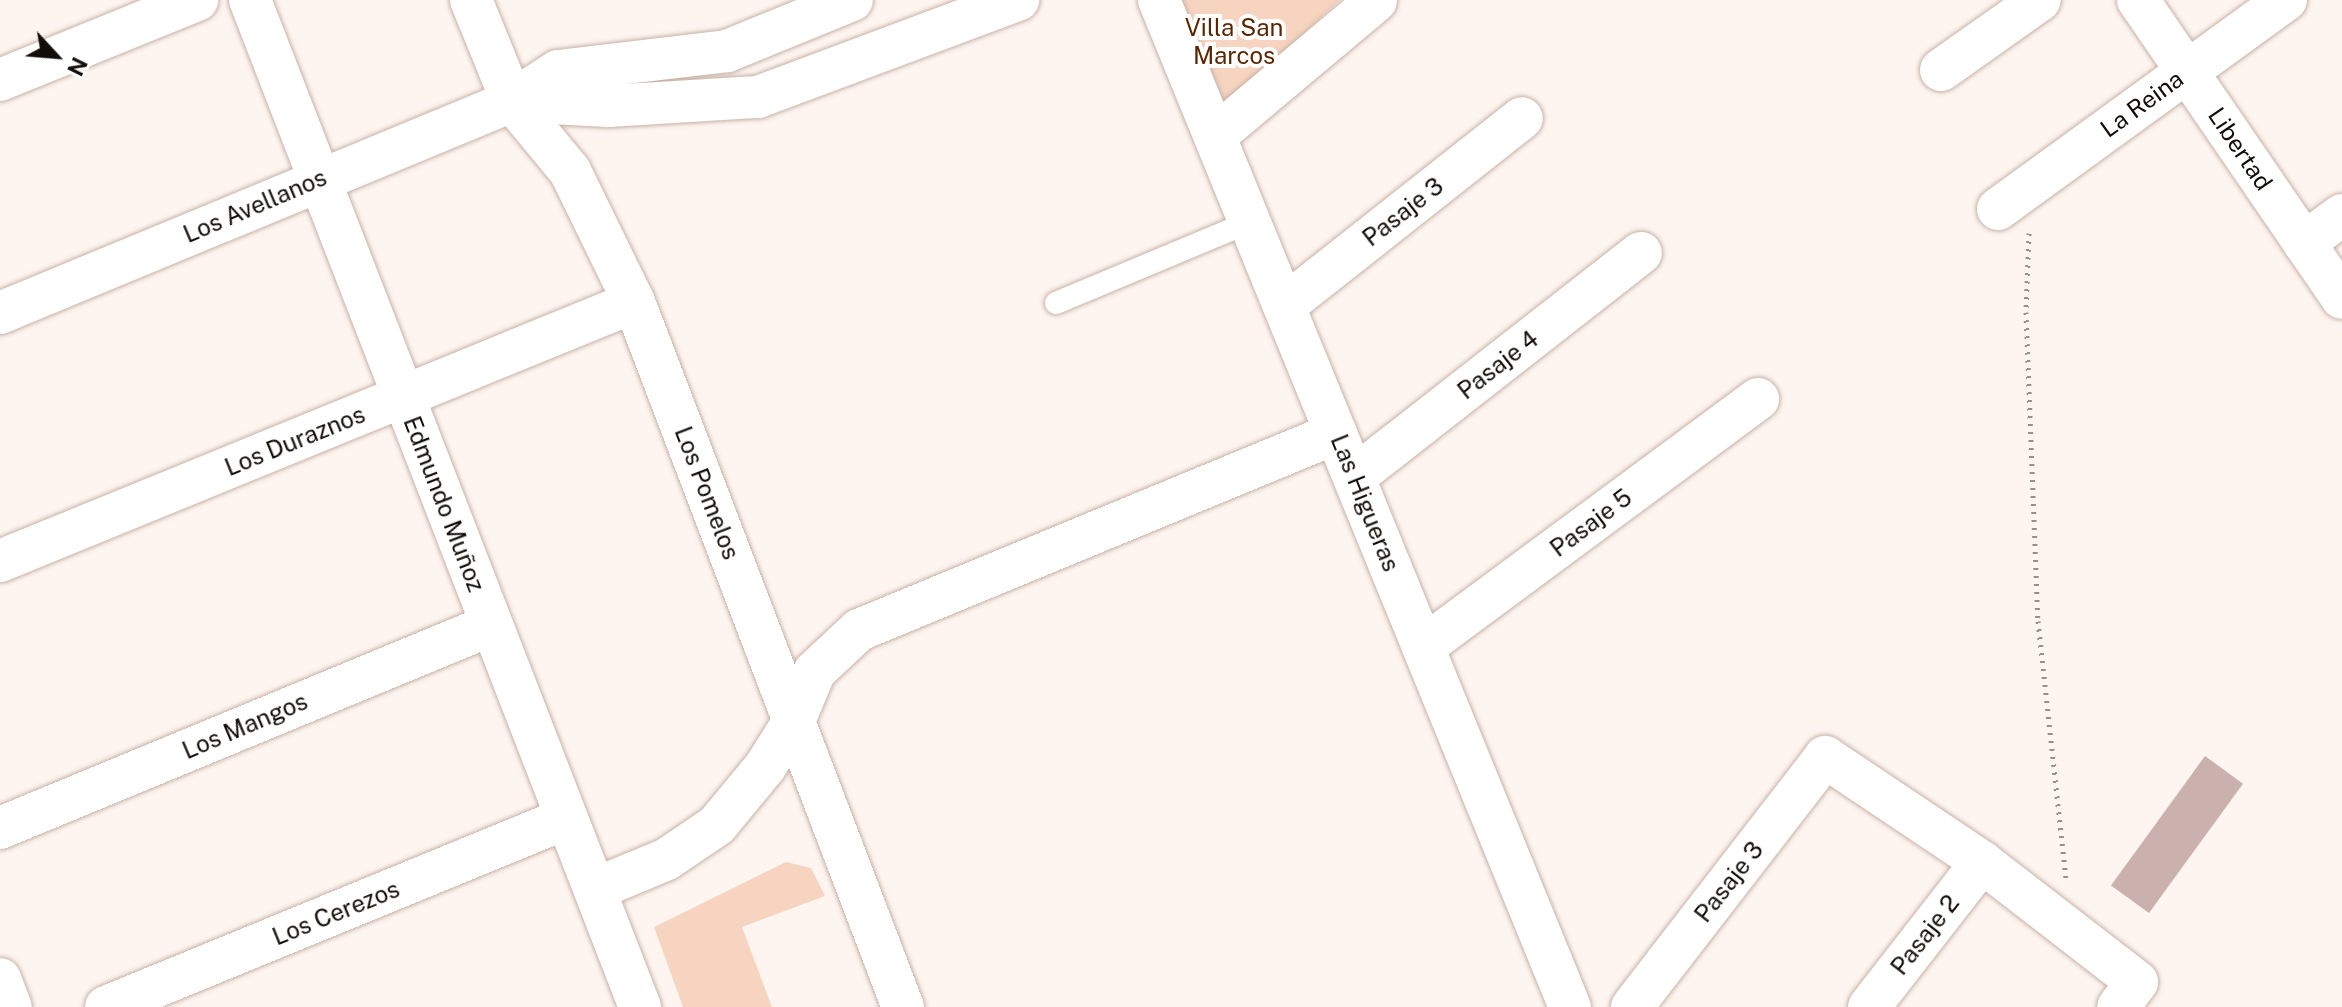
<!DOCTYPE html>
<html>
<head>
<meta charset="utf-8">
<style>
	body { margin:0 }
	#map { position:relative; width:2342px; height:1007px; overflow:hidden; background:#fef5f0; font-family:"Public Sans",sans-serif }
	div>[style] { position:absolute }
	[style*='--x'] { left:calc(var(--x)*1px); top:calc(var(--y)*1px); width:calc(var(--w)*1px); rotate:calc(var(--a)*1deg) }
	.green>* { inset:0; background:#f7d4c0 }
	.building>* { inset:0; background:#cab1ae; transform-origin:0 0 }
	.path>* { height:5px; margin-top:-2.5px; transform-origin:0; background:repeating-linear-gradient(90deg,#978f8a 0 2px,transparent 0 8px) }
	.roads { filter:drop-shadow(0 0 2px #c7b2a7) drop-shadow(0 0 2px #c7b2a7) }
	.lane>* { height:22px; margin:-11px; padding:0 11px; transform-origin:11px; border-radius:11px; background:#fff }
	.street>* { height:42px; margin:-21px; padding:0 21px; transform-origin:21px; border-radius:21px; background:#fff }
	span { translate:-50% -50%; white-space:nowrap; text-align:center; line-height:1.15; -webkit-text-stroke:8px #fff; paint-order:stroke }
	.park-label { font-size:24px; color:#5a2600 }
	.street-label { font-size:24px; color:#130d09 }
	.north { position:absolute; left:16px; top:16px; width:80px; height:80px; -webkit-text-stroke:6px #fff; paint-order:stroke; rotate:116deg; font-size:22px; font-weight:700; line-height:32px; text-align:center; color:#130d09 }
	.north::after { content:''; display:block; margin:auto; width:28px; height:36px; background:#130d09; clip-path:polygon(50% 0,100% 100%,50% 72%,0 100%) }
</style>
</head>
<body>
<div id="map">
	<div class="green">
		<i style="clip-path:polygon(1172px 0,1340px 0,1219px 112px)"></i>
		<i style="clip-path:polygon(786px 862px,811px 868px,825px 896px,742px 927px,772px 1007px,683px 1007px,654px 927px)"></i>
	</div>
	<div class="building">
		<i style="left:2205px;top:756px;width:47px;height:160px;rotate:36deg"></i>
	</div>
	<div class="path">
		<i style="--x:2029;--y:233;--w:79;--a:92.2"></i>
		<i style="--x:2026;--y:312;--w:309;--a:87.8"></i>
		<i style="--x:2038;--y:621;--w:258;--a:83.8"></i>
	</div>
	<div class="roads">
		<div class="lane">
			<i style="--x:1056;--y:303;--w:210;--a:-22.7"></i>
		</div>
		<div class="street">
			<i style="--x:250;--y:0;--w:1080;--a:68.83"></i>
			<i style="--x:471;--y:0;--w:109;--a:67.9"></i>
			<i style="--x:512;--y:101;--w:91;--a:50.4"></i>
			<i style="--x:570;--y:171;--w:146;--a:64"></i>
			<i style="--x:634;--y:302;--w:755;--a:69.12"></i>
			<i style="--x:1159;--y:0;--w:1088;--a:67.8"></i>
			<i style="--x:2138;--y:0;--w:361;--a:55.6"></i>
			<i style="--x:1941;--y:70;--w:121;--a:-35.3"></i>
			<i style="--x:0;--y:80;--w:213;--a:-22.1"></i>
			<i style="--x:512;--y:101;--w:97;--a:3"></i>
			<i style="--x:609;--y:106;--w:149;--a:-3.5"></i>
			<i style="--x:758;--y:97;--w:278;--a:-20.5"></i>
			<i style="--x:1215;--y:136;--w:210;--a:-40"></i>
			<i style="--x:1998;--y:209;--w:356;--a:-36"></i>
			<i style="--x:2304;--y:243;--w:47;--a:-36.4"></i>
			<i style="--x:1284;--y:306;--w:303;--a:-38.3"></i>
			<i style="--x:0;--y:313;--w:554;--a:-22.49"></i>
			<i style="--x:512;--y:101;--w:55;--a:-33.1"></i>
			<i style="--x:558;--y:71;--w:170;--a:-6.7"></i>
			<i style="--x:727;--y:51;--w:135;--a:-22.2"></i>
			<i style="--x:1354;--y:477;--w:364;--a:-38"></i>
			<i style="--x:0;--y:561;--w:685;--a:-22.22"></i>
			<i style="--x:1423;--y:647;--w:417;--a:-36.5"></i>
			<i style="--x:0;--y:828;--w:531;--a:-22.46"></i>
			<i style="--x:595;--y:889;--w:78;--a:-22.6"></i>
			<i style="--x:667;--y:859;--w:60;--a:-34.2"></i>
			<i style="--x:717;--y:825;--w:75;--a:-50.4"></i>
			<i style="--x:765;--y:767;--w:54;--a:-57.8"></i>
			<i style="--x:794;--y:721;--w:54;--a:-67.2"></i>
			<i style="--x:815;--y:671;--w:60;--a:-43"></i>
			<i style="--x:859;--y:630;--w:516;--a:-22.44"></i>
			<i style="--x:0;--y:979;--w:30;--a:69"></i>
			<i style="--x:106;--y:1007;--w:497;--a:-22.3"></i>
			<i style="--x:1632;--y:1007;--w:316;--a:-52.3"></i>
			<i style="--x:1825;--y:757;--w:189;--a:33.8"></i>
			<i style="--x:1982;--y:862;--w:196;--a:37.7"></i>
			<i style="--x:2137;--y:982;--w:31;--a:127"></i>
			<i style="--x:1869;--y:1007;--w:184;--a:-52.1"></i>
		</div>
	</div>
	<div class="park-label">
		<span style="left:1234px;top:42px">Villa San<br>Marcos</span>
	</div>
	<div class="street-label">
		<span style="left:2142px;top:104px;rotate:-36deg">La Reina</span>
		<span style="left:2240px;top:149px;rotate:56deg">Libertad</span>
		<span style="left:255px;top:206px;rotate:-23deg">Los Avellanos</span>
		<span style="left:1403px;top:212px;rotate:-38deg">Pasaje 3</span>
		<span style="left:1498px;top:365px;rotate:-38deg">Pasaje 4</span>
		<span style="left:295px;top:441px;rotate:-22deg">Los Duraznos</span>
		<span style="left:707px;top:493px;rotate:69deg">Los Pomelos</span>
		<span style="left:1365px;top:503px;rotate:68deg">Las Higueras</span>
		<span style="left:444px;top:504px;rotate:69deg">Edmundo Muñoz</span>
		<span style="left:1591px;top:523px;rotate:-37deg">Pasaje 5</span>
		<span style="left:245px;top:726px;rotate:-23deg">Los Mangos</span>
		<span style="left:1729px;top:882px;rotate:-52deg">Pasaje 3</span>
		<span style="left:336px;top:913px;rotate:-22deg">Los Cerezos</span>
		<span style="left:1925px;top:935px;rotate:-52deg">Pasaje 2</span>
	</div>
	<div class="north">N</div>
</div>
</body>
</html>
